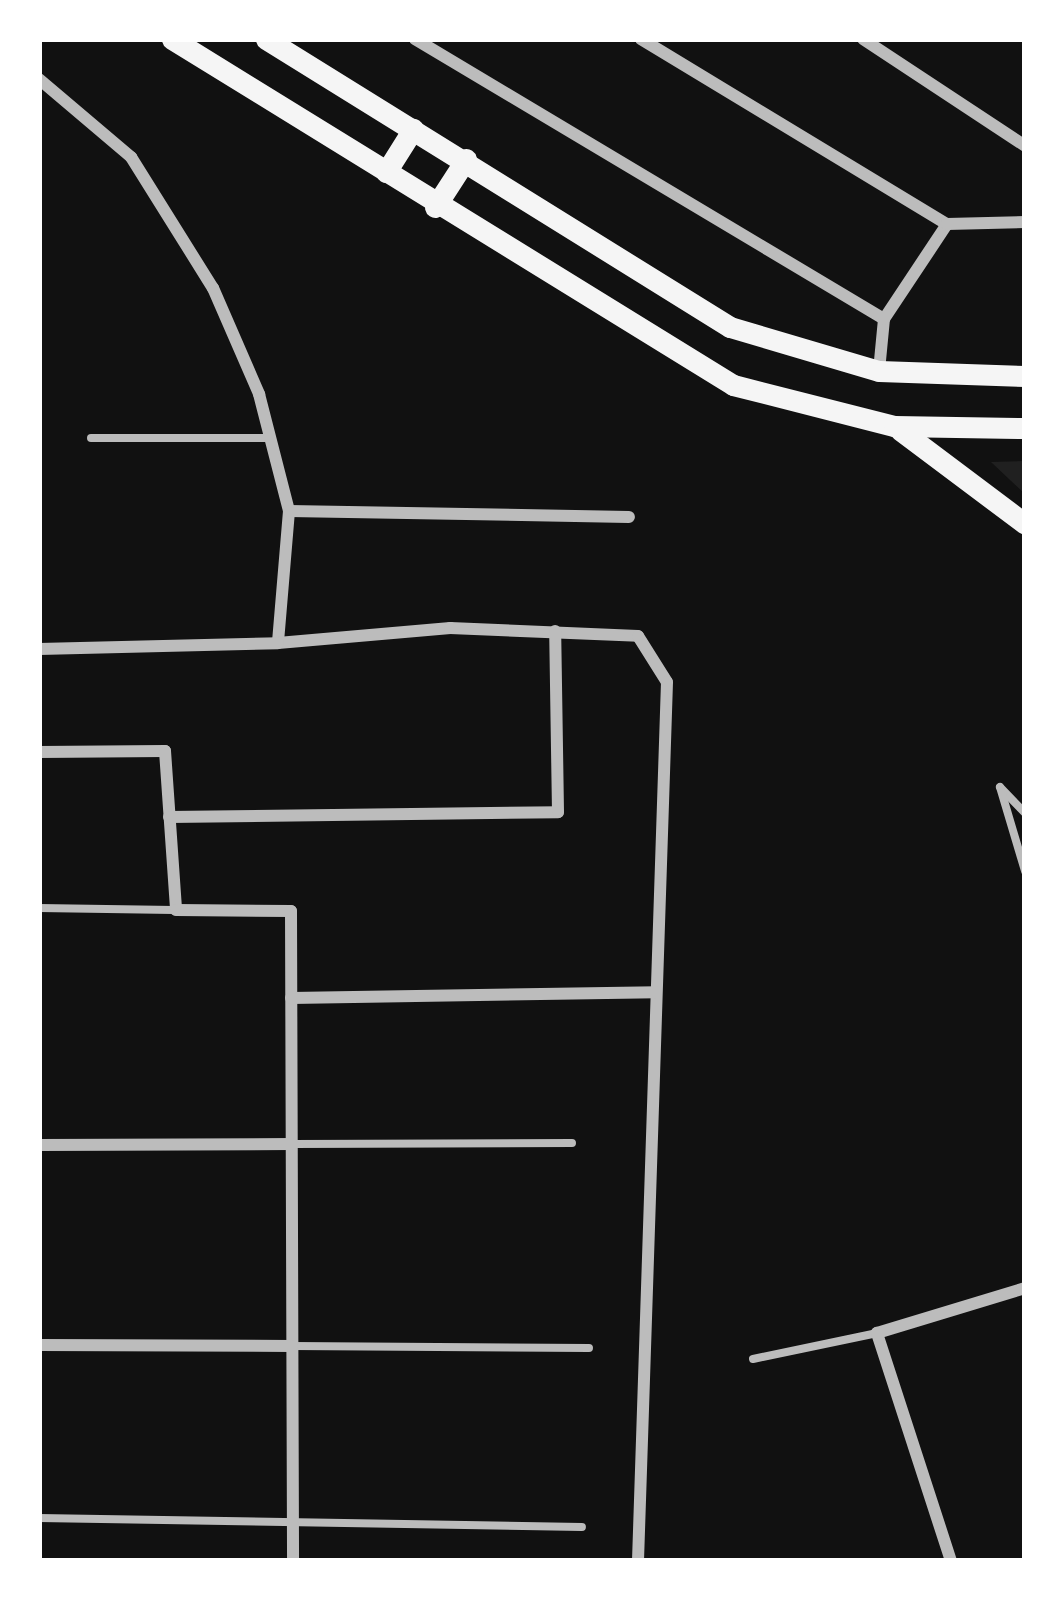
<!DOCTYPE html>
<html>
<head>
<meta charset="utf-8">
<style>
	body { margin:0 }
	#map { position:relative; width:1064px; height:1600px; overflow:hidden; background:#111; font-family:Inter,sans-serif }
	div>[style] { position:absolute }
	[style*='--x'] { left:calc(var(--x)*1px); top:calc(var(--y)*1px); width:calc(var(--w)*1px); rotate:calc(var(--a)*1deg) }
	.green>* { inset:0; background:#202020 }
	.service>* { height:8px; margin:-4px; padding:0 4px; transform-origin:4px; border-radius:4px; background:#bcbcbc }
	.minor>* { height:12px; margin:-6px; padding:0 6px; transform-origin:6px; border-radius:6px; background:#bcbcbc }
	.secondary>* { height:21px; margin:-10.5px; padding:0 10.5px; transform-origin:10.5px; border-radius:10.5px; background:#f5f5f5 }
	span { translate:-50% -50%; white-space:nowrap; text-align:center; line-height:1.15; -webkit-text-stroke:12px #fff; paint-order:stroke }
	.frame { position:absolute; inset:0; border:42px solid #fff; pointer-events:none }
</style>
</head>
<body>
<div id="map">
	<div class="green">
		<i style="clip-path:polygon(1025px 461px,1025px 494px,991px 462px)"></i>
	</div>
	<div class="service">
		<i style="--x:91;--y:438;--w:176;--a:0"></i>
		<i style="--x:1025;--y:813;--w:36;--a:-134"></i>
		<i style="--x:1000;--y:787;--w:88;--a:73.4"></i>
		<i style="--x:39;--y:908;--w:135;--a:0.8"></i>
		<i style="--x:293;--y:1144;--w:279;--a:-0.2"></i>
		<i style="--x:292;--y:1346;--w:297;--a:0.4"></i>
		<i style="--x:753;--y:1359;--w:127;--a:-11.8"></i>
		<i style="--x:39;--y:1518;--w:543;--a:0.95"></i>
	</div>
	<div class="minor">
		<i style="--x:415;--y:39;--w:546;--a:30.84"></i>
		<i style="--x:884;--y:319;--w:52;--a:95.5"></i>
		<i style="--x:641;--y:39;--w:358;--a:31.2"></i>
		<i style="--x:863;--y:39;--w:194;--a:33.4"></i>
		<i style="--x:39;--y:79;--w:121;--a:40.3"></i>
		<i style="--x:131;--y:157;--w:155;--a:58"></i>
		<i style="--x:213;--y:288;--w:116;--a:66.5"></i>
		<i style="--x:259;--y:394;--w:121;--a:75.6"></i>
		<i style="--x:289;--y:511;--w:132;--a:94.8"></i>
		<i style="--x:278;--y:643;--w:173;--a:-5"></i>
		<i style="--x:450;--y:628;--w:188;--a:2.4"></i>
		<i style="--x:638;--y:636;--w:54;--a:57.8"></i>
		<i style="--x:667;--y:682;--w:879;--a:91.89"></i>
		<i style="--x:884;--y:319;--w:114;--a:-56.4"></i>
		<i style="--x:947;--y:224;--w:78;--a:-1.5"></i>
		<i style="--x:289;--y:511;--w:340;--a:1"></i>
		<i style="--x:39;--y:649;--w:239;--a:-1.4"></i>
		<i style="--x:39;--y:752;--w:126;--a:-0.5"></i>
		<i style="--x:165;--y:751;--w:159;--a:86"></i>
		<i style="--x:176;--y:910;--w:115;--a:0.5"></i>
		<i style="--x:291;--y:911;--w:650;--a:89.82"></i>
		<i style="--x:169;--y:817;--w:389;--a:-0.7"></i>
		<i style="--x:558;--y:812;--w:181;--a:-90.9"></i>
		<i style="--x:291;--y:998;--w:365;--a:-0.9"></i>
		<i style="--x:39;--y:1145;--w:253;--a:-0.2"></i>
		<i style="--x:39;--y:1345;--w:253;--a:0.2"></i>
		<i style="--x:951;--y:1561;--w:240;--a:-108"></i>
		<i style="--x:877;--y:1333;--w:155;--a:-16.9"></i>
	</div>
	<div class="secondary">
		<i style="--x:172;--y:39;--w:659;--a:31.66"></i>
		<i style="--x:733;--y:385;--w:166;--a:14.3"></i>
		<i style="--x:894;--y:426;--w:131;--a:0.9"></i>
		<i style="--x:266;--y:39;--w:546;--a:31.83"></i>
		<i style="--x:730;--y:327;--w:155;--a:16.5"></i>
		<i style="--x:879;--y:371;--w:146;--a:2"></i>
		<i style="--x:386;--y:172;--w:51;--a:-57.9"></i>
		<i style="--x:435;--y:207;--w:57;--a:-57.1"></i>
		<i style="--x:900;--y:430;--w:156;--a:36.9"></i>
	</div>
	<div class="frame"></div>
</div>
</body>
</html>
